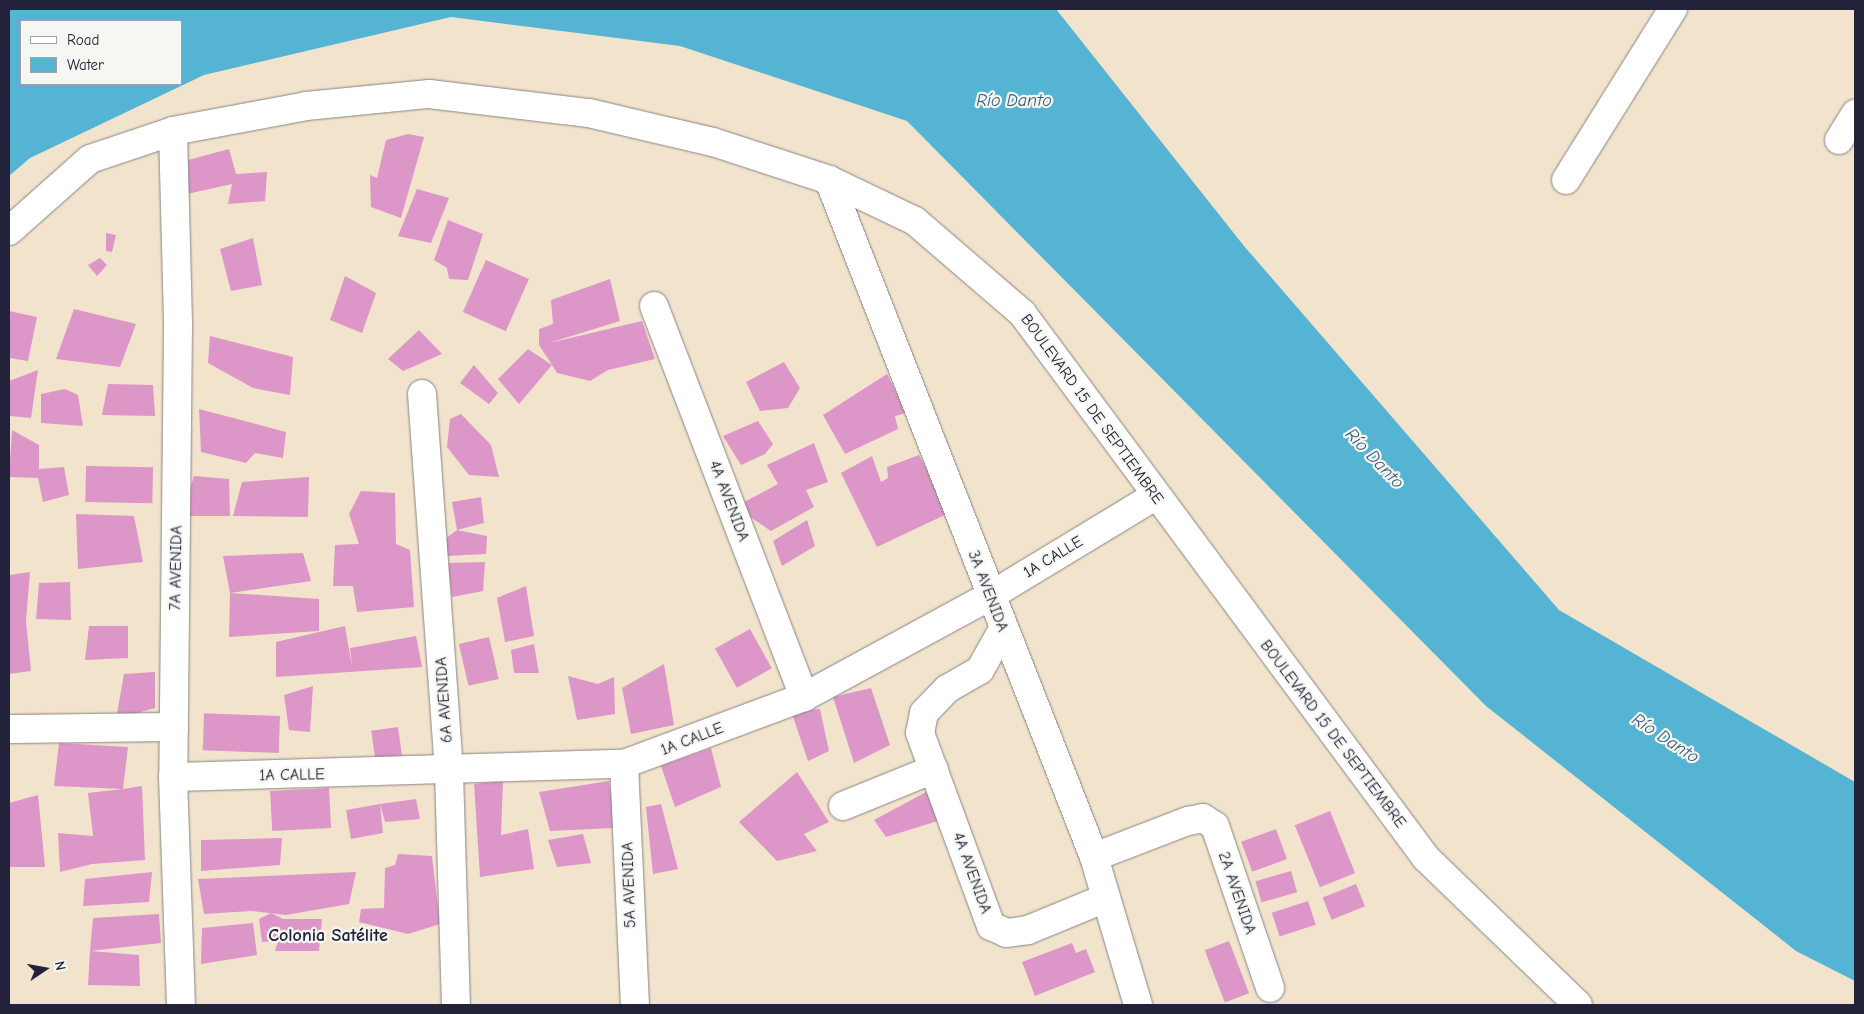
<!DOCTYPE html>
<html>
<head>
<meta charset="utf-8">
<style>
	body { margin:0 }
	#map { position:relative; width:1864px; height:1014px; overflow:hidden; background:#f2e4cc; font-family:"Comic Neue",sans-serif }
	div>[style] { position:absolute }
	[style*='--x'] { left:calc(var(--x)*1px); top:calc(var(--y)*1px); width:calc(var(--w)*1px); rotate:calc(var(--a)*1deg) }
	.water>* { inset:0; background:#55b4d3 }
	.building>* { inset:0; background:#dd96c8; transform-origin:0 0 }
	.roads { filter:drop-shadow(0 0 1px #8a8384) drop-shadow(0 0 1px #8a8384) }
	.minor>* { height:28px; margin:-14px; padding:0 14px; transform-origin:14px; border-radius:14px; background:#fff }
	span { translate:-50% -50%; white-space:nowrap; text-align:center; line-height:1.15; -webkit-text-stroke:4.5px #f6f6f2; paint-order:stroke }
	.street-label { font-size:16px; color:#22223b }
	.water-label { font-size:18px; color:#365c78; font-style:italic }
	.neighbourhood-label { font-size:18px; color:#22223b; font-weight:700 }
	.frame { position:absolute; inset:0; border:10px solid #22223b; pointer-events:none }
	.legend { position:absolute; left:20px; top:20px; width:162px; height:65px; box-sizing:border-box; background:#f6f6f2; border:1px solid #a1a1a9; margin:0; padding:6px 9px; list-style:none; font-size:15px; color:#22223b }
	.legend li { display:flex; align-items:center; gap:10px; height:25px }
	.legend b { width:25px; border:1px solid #a1a1a9 }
	.north { position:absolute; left:20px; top:944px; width:50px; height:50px; -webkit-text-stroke:4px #f6f6f2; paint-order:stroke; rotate:78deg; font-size:14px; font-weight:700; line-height:20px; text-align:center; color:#22223b }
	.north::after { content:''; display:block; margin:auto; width:18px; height:22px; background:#22223b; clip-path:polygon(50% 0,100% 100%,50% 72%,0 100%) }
</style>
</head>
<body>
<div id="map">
	<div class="water">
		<i style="clip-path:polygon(evenodd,9px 9px,1056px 9px,1244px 246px,1559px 610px,1855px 782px,1855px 981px,1796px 951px,1486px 706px,907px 121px,680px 46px,451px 17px,204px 75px,30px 158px,9px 176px,9px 9px,21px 21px,181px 21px,181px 84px,21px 84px,21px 21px)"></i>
	</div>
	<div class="building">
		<i style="clip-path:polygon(408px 134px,424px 137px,401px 218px,371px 207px,370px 175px,377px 178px,386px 140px)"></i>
		<i style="clip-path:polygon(229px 149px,236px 174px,267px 172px,265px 201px,228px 204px,232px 184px,187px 194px,188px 160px)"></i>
		<i style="clip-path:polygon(417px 189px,449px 198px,431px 243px,398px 236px)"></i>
		<i style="clip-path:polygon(448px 220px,483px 234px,468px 280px,449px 279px,447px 268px,434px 260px)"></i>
		<i style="clip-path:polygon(106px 233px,116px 235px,112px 252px,106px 251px)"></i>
		<i style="clip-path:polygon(253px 238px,262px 285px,231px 291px,220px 249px)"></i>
		<i style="clip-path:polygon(100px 258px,107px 265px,97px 276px,88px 265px)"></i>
		<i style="left:486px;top:260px;width:47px;height:57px;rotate:24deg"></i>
		<i style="clip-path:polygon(345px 276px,376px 293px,362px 333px,330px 320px)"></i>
		<i style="clip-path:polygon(610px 279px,620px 321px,549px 343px,642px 321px,655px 359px,608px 370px,590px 381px,557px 373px,552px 365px,519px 404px,498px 379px,528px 349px,552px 365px,539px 345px,539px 329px,553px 324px,551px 300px)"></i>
		<i style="clip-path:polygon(74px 309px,136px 324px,120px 367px,56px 359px)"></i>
		<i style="clip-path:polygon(9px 311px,37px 317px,28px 361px,9px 358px)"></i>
		<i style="clip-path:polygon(419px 330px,442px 354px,403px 371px,388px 359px)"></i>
		<i style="clip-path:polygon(210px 336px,293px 357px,290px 395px,253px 388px,208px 363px)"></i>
		<i style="clip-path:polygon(784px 362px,800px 388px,788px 408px,760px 411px,746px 382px)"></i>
		<i style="clip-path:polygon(474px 365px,498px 393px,489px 404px,460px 383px)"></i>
		<i style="clip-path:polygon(38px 370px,31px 418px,10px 416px,9px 381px)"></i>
		<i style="clip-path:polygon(887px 374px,907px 413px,895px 416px,898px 429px,845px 454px,823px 415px)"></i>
		<i style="clip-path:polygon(108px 384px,153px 385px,155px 416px,102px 415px)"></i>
		<i style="clip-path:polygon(65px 389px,78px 395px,83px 426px,41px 423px,41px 394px)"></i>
		<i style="clip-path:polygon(199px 409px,286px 432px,283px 458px,255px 453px,246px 463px,201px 452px)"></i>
		<i style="clip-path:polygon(461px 414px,491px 445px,499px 477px,469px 475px,447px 447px,450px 419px)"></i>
		<i style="clip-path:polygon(758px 421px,773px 444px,765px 454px,741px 465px,723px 436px)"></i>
		<i style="clip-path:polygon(12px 430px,39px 445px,39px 469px,64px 467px,69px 495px,43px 502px,38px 478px,9px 477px)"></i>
		<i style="clip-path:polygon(814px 443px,828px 482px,806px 490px,814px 507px,771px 531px,735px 507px,778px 484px,767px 465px)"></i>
		<i style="clip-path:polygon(919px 455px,951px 512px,877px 547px,841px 473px,872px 456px,881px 482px,888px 478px,887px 467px)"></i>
		<i style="left:86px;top:466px;width:67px;height:36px;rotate:1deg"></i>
		<i style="clip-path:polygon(194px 476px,229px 479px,230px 516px,182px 516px)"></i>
		<i style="clip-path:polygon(309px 477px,308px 517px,233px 516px,242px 482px)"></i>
		<i style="clip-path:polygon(361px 491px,395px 493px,396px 544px,410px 550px,414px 607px,357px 612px,353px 586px,333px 586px,335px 545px,359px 544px,349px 514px)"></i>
		<i style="clip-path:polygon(481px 497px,484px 523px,457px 530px,487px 536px,486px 554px,448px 556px,445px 539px,457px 530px,452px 502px)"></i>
		<i style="clip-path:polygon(76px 514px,134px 516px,143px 562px,78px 569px)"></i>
		<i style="clip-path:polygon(807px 520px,815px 546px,782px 566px,773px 541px)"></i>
		<i style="clip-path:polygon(303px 553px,311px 581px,230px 593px,319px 599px,319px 631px,229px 637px,230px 593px,223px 556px)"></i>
		<i style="clip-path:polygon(485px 562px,483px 591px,452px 597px,448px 563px)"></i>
		<i style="clip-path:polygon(30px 572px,26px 621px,31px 671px,9px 674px,9px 575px)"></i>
		<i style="clip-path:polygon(70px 582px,71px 620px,36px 619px,39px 583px)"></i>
		<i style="clip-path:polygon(526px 586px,534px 636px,505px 642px,497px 598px)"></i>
		<i style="clip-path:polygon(89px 626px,128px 626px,128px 658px,85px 660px)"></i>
		<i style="clip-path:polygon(345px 626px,352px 667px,350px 648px,416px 636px,422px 667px,276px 677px,276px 642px)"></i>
		<i style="left:750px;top:629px;width:45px;height:40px;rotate:61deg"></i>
		<i style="left:489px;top:637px;width:43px;height:31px;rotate:77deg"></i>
		<i style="clip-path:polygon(534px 644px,539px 673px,514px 673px,511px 650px)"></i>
		<i style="clip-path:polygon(664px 664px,674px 725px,631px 734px,622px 688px)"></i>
		<i style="clip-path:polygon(155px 672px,155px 708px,116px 719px,124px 674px)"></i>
		<i style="clip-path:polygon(568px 676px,598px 684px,614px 677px,615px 714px,577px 720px)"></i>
		<i style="clip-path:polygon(313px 686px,310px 732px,289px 730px,284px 695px)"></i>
		<i style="clip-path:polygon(871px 688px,890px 745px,854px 763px,833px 697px)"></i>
		<i style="clip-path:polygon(820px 709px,829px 751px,808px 761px,791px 711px)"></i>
		<i style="left:280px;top:716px;width:37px;height:76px;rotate:92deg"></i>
		<i style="left:398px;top:727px;width:29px;height:27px;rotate:82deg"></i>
		<i style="clip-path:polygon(59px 743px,128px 747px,123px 789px,142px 786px,145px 860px,92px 864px,60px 872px,58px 833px,93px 836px,88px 793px,123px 789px,54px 786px)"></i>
		<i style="clip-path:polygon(711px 748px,721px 787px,675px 807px,661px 766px)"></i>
		<i style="clip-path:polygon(797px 772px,829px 822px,804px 834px,817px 851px,777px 861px,739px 822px)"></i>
		<i style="clip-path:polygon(503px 781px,501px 835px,528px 829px,534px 869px,480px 877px,474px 784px)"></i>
		<i style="clip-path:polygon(609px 781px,615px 828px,550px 831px,539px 792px)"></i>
		<i style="left:329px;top:788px;width:40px;height:59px;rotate:87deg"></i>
		<i style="clip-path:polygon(928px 791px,941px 820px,886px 837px,874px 820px)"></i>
		<i style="clip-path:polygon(38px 795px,45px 867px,9px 867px,9px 803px)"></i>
		<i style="clip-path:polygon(416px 799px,420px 819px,385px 822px,380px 804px,383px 833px,351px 839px,346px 810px,380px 804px)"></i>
		<i style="clip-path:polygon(661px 804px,678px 869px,653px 874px,646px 807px)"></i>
		<i style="left:1330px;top:811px;width:67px;height:38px;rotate:68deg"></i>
		<i style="left:1276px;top:829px;width:32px;height:37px;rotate:70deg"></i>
		<i style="clip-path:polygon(583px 834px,591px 863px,557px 867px,548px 840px)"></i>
		<i style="clip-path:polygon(282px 838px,280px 865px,201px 871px,201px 840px)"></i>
		<i style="clip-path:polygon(398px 854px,432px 856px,440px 924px,408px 934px,359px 922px,361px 909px,384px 908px,385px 868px,395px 865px)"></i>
		<i style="left:1291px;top:871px;width:22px;height:37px;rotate:74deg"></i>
		<i style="clip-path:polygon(152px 872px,149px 902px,83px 906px,85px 879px)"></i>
		<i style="clip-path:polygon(356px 872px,349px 904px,286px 915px,251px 911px,204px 914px,198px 879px)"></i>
		<i style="left:1356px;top:884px;width:24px;height:36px;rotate:68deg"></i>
		<i style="left:1308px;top:901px;width:25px;height:38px;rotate:72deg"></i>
		<i style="clip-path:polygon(271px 913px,283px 919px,322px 919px,319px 951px,275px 951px,278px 941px,262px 942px,259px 919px)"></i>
		<i style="clip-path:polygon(159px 914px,161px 943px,90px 951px,139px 955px,140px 986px,88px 985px,90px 951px,93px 918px)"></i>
		<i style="clip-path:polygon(253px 923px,257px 955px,201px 964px,202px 928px)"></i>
		<i style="left:1229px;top:941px;width:56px;height:26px;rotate:69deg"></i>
		<i style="clip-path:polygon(1072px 943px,1076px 953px,1086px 949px,1095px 972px,1035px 996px,1022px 962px)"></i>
	</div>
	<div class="roads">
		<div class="minor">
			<i style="--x:173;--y:131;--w:196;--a:88.5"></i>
			<i style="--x:178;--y:327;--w:450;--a:90.6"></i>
			<i style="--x:173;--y:777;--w:228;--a:88"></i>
			<i style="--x:1839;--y:140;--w:31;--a:-58"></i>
			<i style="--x:829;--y:180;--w:727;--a:68.62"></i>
			<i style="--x:1094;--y:857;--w:154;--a:73.4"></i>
			<i style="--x:1566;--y:180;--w:202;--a:-58"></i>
			<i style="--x:9;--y:231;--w:108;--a:-41.6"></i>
			<i style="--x:90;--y:159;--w:88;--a:-18.6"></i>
			<i style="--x:173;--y:131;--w:135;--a:-10.6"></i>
			<i style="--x:306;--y:106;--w:124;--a:-5.6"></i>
			<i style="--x:429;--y:94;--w:161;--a:6.8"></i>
			<i style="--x:589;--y:113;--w:127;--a:13.2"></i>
			<i style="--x:713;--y:142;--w:122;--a:18.1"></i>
			<i style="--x:829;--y:180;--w:95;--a:25.5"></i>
			<i style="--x:915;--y:221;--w:141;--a:40.7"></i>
			<i style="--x:1022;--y:313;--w:678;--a:53.45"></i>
			<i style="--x:1426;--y:858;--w:211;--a:44"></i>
			<i style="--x:654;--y:306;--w:419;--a:69"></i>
			<i style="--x:422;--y:394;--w:379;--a:85.9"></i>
			<i style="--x:449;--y:772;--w:233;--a:88.3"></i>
			<i style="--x:1003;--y:629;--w:47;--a:119.3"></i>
			<i style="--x:980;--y:670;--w:38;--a:150"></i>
			<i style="--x:947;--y:689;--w:33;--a:134"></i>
			<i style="--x:924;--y:713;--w:20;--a:101"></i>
			<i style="--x:920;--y:733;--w:206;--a:69.8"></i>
			<i style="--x:991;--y:926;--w:17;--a:24"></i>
			<i style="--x:1007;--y:933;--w:21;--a:-8"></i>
			<i style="--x:1028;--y:930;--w:84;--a:-22.3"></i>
			<i style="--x:9;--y:729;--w:165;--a:-0.7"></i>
			<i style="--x:624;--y:764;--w:241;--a:87.4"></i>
			<i style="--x:173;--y:777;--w:451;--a:-1.7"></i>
			<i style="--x:624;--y:764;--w:192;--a:-20.4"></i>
			<i style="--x:804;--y:697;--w:212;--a:-28.5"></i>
			<i style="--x:990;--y:596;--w:193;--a:-31.2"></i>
			<i style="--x:843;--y:806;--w:98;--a:-22.1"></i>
			<i style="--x:1094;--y:857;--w:101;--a:-21"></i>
			<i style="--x:1188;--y:821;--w:15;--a:-11"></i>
			<i style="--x:1203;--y:818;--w:14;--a:34"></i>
			<i style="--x:1215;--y:826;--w:171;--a:71.2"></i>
		</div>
	</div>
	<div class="street-label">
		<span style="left:1092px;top:409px;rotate:54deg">BOULEVARD 15 DE SEPTIEMBRE</span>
		<span style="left:729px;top:501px;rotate:69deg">4A AVENIDA</span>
		<span style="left:1053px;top:557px;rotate:-31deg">1A CALLE</span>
		<span style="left:176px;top:568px;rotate:-89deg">7A AVENIDA</span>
		<span style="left:988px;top:591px;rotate:69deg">3A AVENIDA</span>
		<span style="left:444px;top:700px;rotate:-94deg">6A AVENIDA</span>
		<span style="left:1333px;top:734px;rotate:53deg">BOULEVARD 15 DE SEPTIEMBRE</span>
		<span style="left:692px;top:739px;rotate:-21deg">1A CALLE</span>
		<span style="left:292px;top:775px;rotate:-1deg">1A CALLE</span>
		<span style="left:972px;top:873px;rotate:70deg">4A AVENIDA</span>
		<span style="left:629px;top:885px;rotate:-92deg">5A AVENIDA</span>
		<span style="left:1237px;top:893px;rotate:71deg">2A AVENIDA</span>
	</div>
	<div class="water-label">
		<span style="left:1014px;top:101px">Río Danto</span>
		<span style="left:1374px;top:459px;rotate:46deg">Río Danto</span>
		<span style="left:1665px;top:739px;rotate:33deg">Río Danto</span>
	</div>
	<div class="neighbourhood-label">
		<span style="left:328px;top:936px">Colonia Satélite</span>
	</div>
	<div class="frame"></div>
	<ul class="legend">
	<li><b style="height:6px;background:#fff"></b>Road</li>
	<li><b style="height:14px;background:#55b4d3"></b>Water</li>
	</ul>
	<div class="north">N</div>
</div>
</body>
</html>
